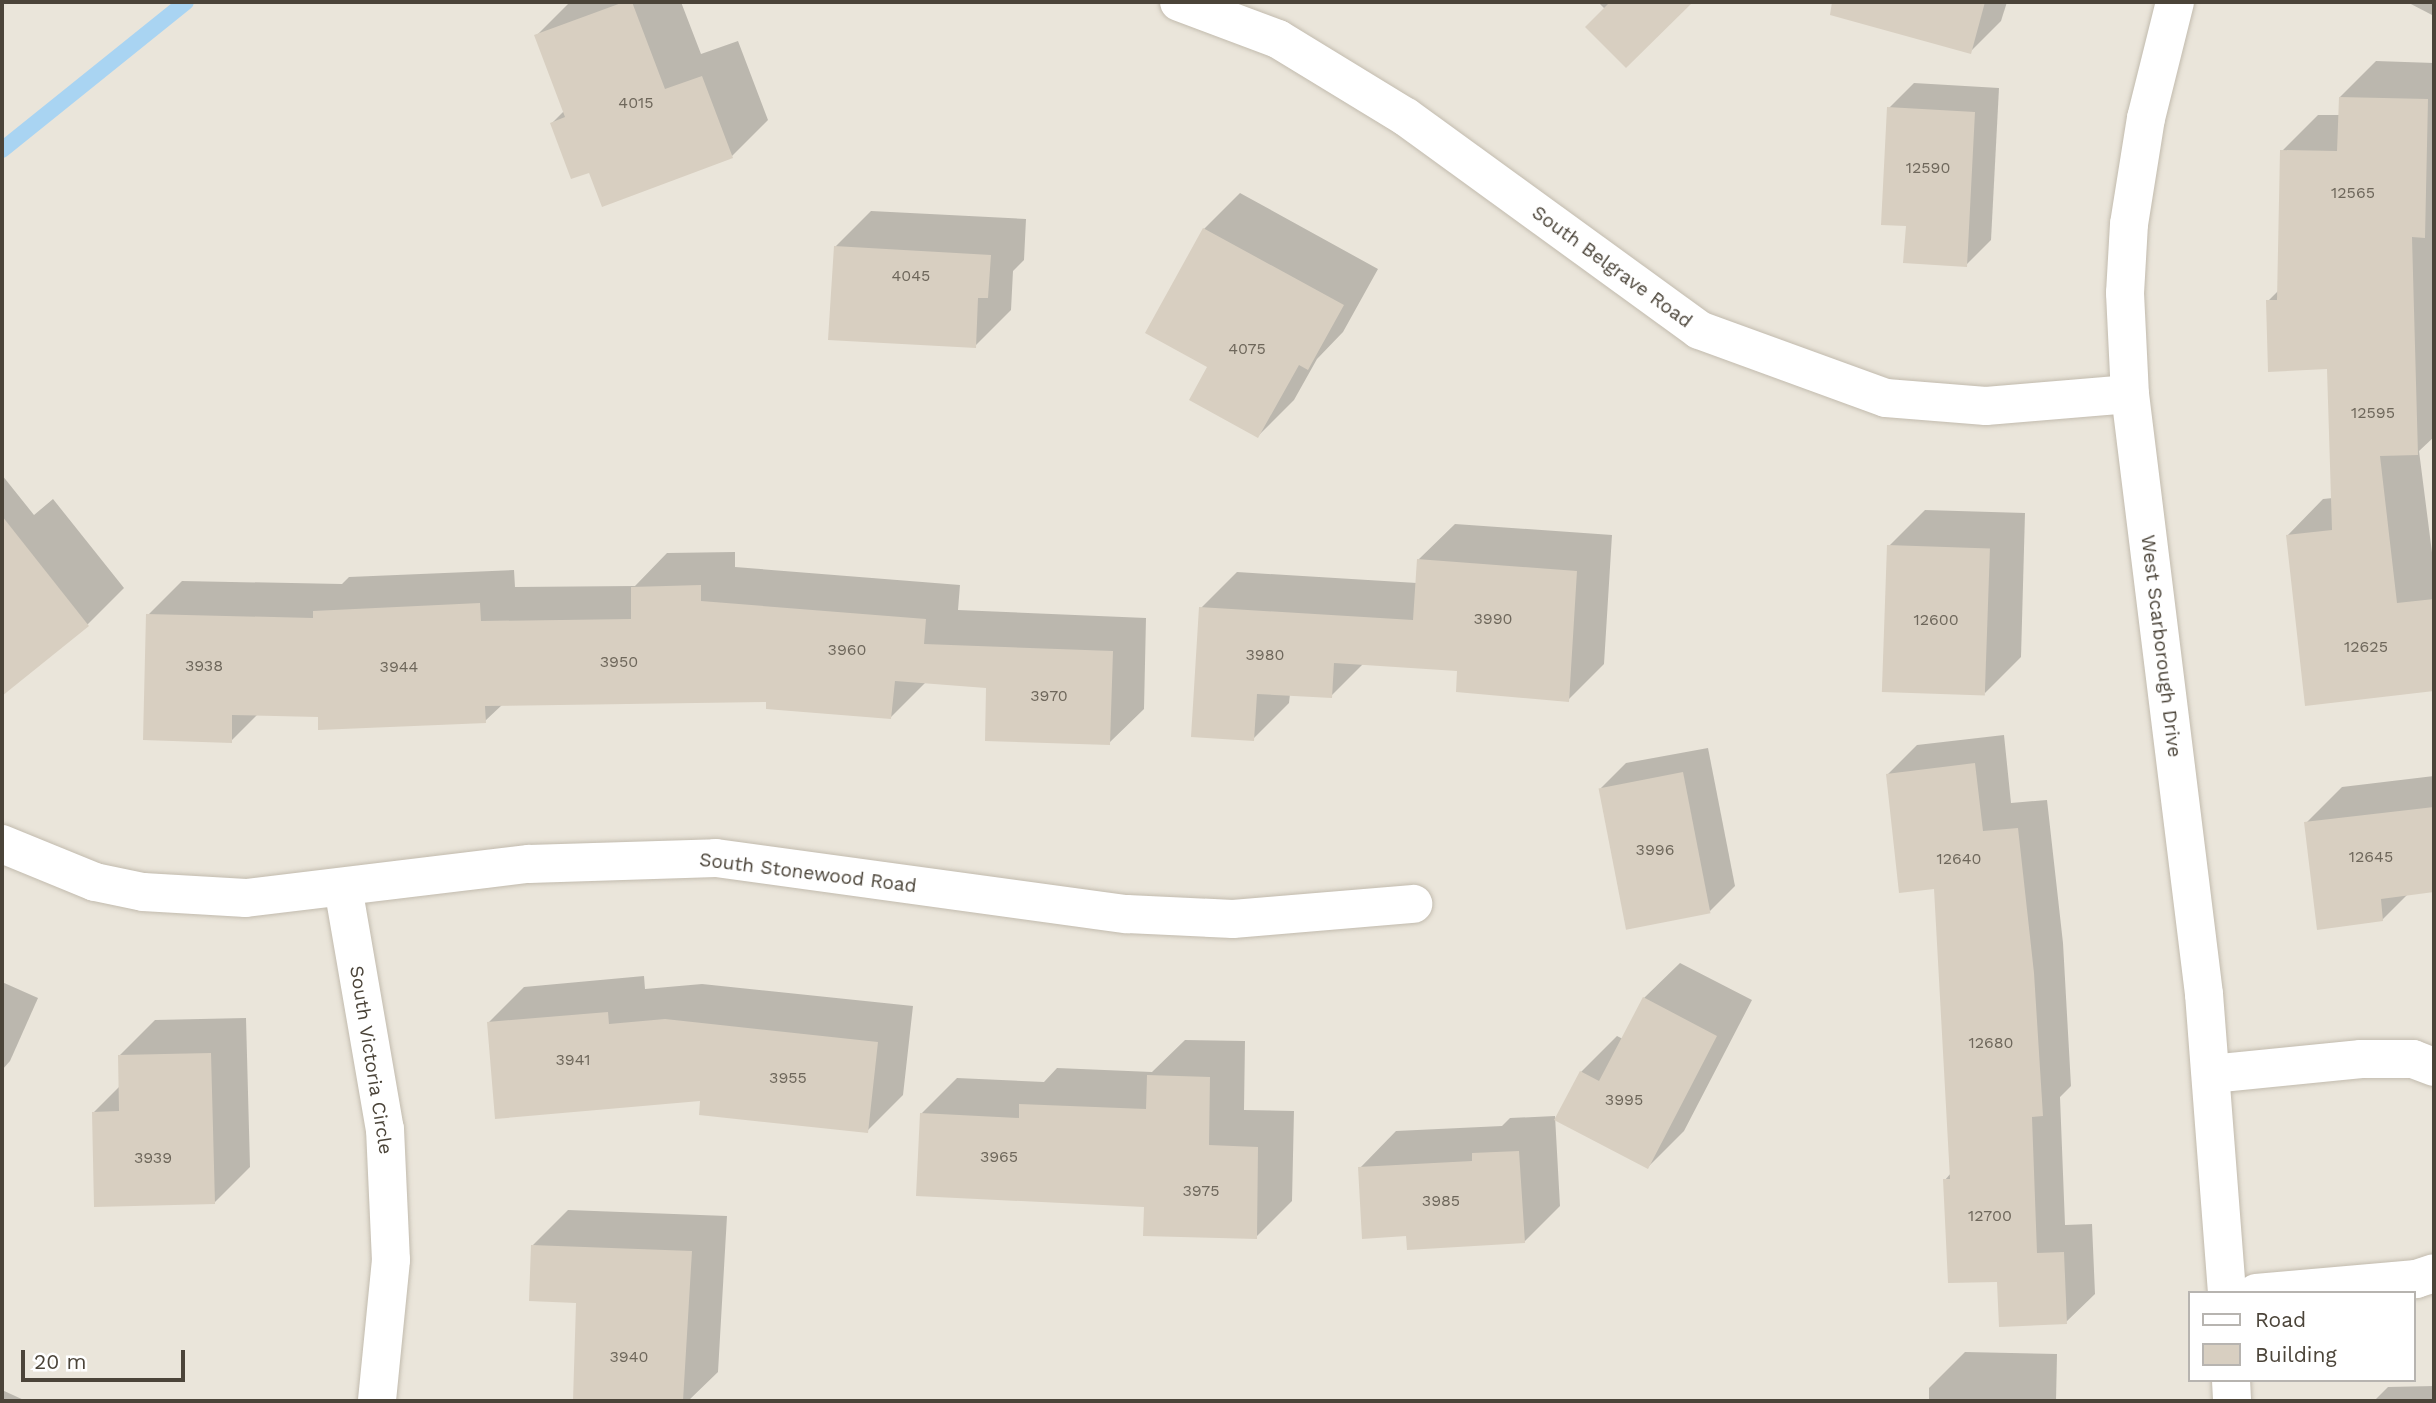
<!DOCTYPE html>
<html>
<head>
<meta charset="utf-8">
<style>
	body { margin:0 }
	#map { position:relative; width:2436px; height:1403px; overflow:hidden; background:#f6f3ec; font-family:"Work Sans",sans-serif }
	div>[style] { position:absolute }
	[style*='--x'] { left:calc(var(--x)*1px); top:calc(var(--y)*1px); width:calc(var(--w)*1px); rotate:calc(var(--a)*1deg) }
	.residential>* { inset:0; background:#eae5da }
	.shadow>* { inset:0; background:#0003 }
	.stream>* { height:16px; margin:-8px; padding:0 8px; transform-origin:8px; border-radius:8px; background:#a9d4f2 }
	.building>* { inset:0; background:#d8cfc1; transform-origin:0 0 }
	.roads { filter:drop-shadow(0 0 2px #c2bbae) drop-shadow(0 0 2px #c2bbae) }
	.minor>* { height:38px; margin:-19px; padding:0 19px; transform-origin:19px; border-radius:19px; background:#fff }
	span { translate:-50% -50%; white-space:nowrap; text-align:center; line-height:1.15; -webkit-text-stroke:7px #fff; paint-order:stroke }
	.number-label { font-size:16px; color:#6e675b }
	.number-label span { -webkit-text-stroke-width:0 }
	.street-label { font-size:19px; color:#4b4439 }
	.frame { position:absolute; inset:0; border:4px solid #4b4439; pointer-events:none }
	.legend { position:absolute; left:2188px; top:1291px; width:228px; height:91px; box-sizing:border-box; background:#fff; border:2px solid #b7b4b0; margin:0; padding:9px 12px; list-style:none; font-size:21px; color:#4b4439 }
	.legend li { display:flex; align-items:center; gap:14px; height:35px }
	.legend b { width:35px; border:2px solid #b7b4b0 }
	.scale { position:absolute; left:21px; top:1350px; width:164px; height:32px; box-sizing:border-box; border:4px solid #4b4439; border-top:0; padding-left:9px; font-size:21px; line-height:24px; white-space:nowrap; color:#4b4439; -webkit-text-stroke:5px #fff; paint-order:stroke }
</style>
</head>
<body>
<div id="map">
	<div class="residential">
		<i style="clip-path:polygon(evenodd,2px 2px,2434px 2px,2434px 1401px,2px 1401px,2px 2px,2189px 1293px,2413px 1293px,2413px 1380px,2189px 1380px,2189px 1293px)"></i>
	</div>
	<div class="shadow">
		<i style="clip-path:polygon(570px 2px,681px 2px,701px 54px,738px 41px,768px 120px,732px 156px,590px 170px,552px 123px,565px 110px,536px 36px)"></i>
		<i style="clip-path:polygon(1598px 2px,1691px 2px,1626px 66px,1605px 9px)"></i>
		<i style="clip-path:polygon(1890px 2px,2007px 2px,2001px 21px,1970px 52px,1883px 28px)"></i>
		<i style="clip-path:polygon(2407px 2px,2434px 2px,2434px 16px)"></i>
		<i style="clip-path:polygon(2376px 61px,2434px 63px,2434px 437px,2419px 451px,2434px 568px,2434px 689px,2306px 704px,2287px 536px,2323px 499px,2333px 498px,2329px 368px,2268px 301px,2279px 290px,2282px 151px,2318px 115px,2340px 115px,2340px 97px)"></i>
		<i style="clip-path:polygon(1914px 83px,1999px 88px,1991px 240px,1966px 265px,1908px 225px,1889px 108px)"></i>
		<i style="clip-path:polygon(1240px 193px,1378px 269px,1343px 332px,1317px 359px,1294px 400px,1258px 436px,1210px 366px,1204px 229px)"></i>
		<i style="clip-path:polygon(871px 211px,1026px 219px,1024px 260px,1013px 271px,1011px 310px,975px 346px,835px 247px)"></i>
		<i style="clip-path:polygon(2px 475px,34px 515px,53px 499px,124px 588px,88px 624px,15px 684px,2px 668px)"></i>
		<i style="clip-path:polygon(1925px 510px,2025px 513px,2021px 657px,1985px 693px,1889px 546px)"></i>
		<i style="clip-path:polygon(1455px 524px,1612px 535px,1604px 664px,1568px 700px,1459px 670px,1364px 663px,1331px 696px,1290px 694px,1289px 703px,1253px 739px,1201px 608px,1237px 572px,1417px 583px,1418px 560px)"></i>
		<i style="clip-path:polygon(735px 552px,735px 567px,960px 585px,958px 610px,1146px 618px,1144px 709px,1109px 743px,988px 687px,926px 682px,891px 717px,768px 700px,503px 704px,485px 721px,258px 714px,231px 741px,148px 615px,182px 581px,342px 584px,349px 577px,514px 570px,515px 587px,635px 586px,667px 553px)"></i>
		<i style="clip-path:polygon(2004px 735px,2011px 803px,2047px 800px,2063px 943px,2071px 1086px,2060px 1097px,2065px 1225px,2092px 1224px,2095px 1294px,2066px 1322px,1999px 1280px,1945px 1180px,1951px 1173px,1936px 887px,1888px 774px,1917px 745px)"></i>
		<i style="clip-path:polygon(1708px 748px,1735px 886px,1710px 911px,1601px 788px,1626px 763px)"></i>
		<i style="clip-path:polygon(2434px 776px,2434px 890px,2408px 894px,2382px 920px,2306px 823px,2342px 787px)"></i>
		<i style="clip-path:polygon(1680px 963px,1752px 1000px,1684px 1131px,1648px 1167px,1581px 1072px,1617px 1036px,1623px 1039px,1644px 998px)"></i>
		<i style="clip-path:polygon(644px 976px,645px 989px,702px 984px,913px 1006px,903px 1095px,867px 1131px,702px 1099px,488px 1023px,524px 987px)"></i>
		<i style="clip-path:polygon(2px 982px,38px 998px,10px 1061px,2px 1070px)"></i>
		<i style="clip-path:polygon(246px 1018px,250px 1167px,214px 1203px,94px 1112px,120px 1086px,119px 1056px,155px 1020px)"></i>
		<i style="clip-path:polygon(1185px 1040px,1245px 1041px,1244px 1110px,1294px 1111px,1292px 1201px,1256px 1237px,1146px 1205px,921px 1114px,957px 1078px,1044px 1082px,1057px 1068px,1152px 1072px)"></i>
		<i style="clip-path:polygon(1555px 1116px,1560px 1206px,1524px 1242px,1407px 1234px,1360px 1168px,1396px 1131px,1502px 1126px,1510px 1118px)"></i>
		<i style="clip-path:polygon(568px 1210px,727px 1216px,718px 1372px,688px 1401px,575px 1401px,578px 1301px,532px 1246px)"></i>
		<i style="clip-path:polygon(1965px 1352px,2057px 1354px,2056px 1401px,1929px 1401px,1929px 1388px)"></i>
		<i style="clip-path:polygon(2434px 1386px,2434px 1401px,2374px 1401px,2388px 1387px)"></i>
		<i style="clip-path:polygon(2px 1390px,26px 1401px,2px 1401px)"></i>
	</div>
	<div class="stream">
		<i style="--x:2;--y:150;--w:236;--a:-38.8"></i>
	</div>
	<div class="building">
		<i style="clip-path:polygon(624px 2px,632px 2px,665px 89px,702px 76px,733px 158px,602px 207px,589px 173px,571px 179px,550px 123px,565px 117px,534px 35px)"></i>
		<i style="clip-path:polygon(1610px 2px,1693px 2px,1626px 68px,1585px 27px)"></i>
		<i style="clip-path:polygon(1832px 2px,1985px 2px,1971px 54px,1830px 15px)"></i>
		<i style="clip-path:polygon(2339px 97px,2428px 99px,2425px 238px,2412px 237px,2418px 455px,2380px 456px,2397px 603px,2434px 599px,2434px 691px,2305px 706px,2286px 535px,2332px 530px,2327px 369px,2268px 372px,2266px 300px,2277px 300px,2280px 150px,2337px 151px)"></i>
		<i style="clip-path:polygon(1887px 107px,1975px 112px,1967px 267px,1903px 263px,1906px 226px,1881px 225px)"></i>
		<i style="clip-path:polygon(1203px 228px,1344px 305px,1308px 370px,1299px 365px,1258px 438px,1189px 400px,1207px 367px,1145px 333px)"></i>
		<i style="clip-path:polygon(834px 246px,991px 255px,988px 298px,978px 298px,976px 348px,828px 340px)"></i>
		<i style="clip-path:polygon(2px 516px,89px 626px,2px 696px)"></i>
		<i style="left:1887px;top:545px;width:103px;height:147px;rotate:2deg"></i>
		<i style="clip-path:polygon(1417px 559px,1577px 571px,1569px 702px,1456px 692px,1457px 671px,1334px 663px,1332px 698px,1257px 694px,1254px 741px,1191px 737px,1199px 607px,1413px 620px)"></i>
		<i style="clip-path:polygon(701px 585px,701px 601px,926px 619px,924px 644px,1113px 651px,1110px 745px,985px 741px,986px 688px,895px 681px,891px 719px,766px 709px,766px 702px,485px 706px,486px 723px,318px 730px,318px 717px,232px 715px,232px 743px,143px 740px,146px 614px,313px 618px,313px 611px,480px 603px,481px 621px,631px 619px,631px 587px)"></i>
		<i style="clip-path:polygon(1975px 763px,1983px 831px,2018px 828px,2034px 973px,2043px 1116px,2032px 1117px,2037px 1253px,2064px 1252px,2067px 1324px,1999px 1327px,1997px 1282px,1948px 1283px,1943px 1179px,1950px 1179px,1934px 889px,1899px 893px,1886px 774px)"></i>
		<i style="left:1683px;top:772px;width:144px;height:86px;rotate:79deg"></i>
		<i style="clip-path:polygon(2434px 807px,2434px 892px,2381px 899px,2383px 921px,2317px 930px,2304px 822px)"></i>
		<i style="clip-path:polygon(1643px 997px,1717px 1036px,1648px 1169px,1554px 1120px,1580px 1071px,1599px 1081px)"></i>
		<i style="clip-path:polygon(608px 1012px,609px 1024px,665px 1019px,878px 1042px,868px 1133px,699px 1115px,700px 1101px,495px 1119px,487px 1022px)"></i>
		<i style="clip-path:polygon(211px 1053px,215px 1204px,94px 1207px,92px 1112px,119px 1111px,118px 1055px)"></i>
		<i style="clip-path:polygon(1147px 1075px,1210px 1077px,1209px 1145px,1258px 1147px,1257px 1239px,1143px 1236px,1144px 1207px,916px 1196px,920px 1113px,1019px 1118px,1019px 1104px,1146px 1109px)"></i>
		<i style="clip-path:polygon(1519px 1151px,1525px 1243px,1407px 1250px,1406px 1236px,1362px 1239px,1358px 1167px,1472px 1161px,1472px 1153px)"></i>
		<i style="clip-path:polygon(531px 1245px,692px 1251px,683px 1401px,573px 1401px,576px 1303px,529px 1301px)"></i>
	</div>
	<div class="roads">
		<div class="minor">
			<i style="--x:1179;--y:2;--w:106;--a:20.5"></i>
			<i style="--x:1278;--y:39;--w:150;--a:31.4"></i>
			<i style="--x:1406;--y:117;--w:362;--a:36"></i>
			<i style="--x:1699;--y:330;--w:199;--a:20"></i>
			<i style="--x:1886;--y:398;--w:100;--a:4.6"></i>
			<i style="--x:1986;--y:406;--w:144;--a:-4.8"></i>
			<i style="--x:2175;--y:2;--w:120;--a:104"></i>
			<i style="--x:2146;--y:118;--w:107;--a:99.1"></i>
			<i style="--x:2129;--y:224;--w:69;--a:93.3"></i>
			<i style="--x:2125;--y:293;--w:101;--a:87.2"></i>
			<i style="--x:2130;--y:394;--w:605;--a:82.97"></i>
			<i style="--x:2204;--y:994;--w:300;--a:85.6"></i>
			<i style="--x:2;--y:844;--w:100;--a:22.2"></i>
			<i style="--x:95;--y:882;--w:49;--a:11.8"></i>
			<i style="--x:143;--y:892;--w:103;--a:3.3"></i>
			<i style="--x:246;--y:898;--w:285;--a:-6.9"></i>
			<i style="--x:529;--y:864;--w:187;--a:-1.8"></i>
			<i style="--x:716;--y:858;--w:415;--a:7.8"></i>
			<i style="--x:1127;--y:914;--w:106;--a:2.7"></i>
			<i style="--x:1233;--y:919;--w:181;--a:-4.8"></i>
			<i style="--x:343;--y:887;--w:246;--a:80.2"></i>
			<i style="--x:385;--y:1129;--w:131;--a:87.4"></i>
			<i style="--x:391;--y:1260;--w:142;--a:95.7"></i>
			<i style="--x:2211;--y:1074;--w:151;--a:-5.7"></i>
			<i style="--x:2361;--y:1059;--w:52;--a:0"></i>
			<i style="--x:2413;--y:1059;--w:22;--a:21"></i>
			<i style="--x:2256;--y:1293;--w:161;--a:-5"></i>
			<i style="--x:2416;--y:1279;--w:19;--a:-18"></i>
			<i style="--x:2231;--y:1380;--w:21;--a:87"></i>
		</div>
	</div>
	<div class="number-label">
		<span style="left:636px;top:103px">4015</span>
		<span style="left:1928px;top:168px">12590</span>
		<span style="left:2353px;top:193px">12565</span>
		<span style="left:911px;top:276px">4045</span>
		<span style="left:1247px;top:349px">4075</span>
		<span style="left:2373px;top:413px">12595</span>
		<span style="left:1493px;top:619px">3990</span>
		<span style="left:1936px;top:620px">12600</span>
		<span style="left:2366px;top:647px">12625</span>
		<span style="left:847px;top:650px">3960</span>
		<span style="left:1265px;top:655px">3980</span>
		<span style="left:619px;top:662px">3950</span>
		<span style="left:204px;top:666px">3938</span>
		<span style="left:399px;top:667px">3944</span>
		<span style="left:1049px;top:696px">3970</span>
		<span style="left:1655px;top:850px">3996</span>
		<span style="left:2371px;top:857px">12645</span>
		<span style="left:1959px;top:859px">12640</span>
		<span style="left:1991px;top:1043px">12680</span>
		<span style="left:573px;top:1060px">3941</span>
		<span style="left:788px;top:1078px">3955</span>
		<span style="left:1624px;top:1100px">3995</span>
		<span style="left:999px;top:1157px">3965</span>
		<span style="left:153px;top:1158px">3939</span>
		<span style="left:1201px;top:1191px">3975</span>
		<span style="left:1441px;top:1201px">3985</span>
		<span style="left:1990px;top:1216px">12700</span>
		<span style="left:629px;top:1357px">3940</span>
	</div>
	<div class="street-label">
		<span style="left:1612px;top:267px;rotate:36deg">South Belgrave Road</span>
		<span style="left:2161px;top:646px;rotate:83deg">West Scarborough Drive</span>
		<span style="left:808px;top:873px;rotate:7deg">South Stonewood Road</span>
		<span style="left:371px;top:1060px;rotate:81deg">South Victoria Circle</span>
	</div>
	<div class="frame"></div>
	<ul class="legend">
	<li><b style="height:9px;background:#fff"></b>Road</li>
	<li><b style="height:19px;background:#d8cfc1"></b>Building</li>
	</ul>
	<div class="scale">20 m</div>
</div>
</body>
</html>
